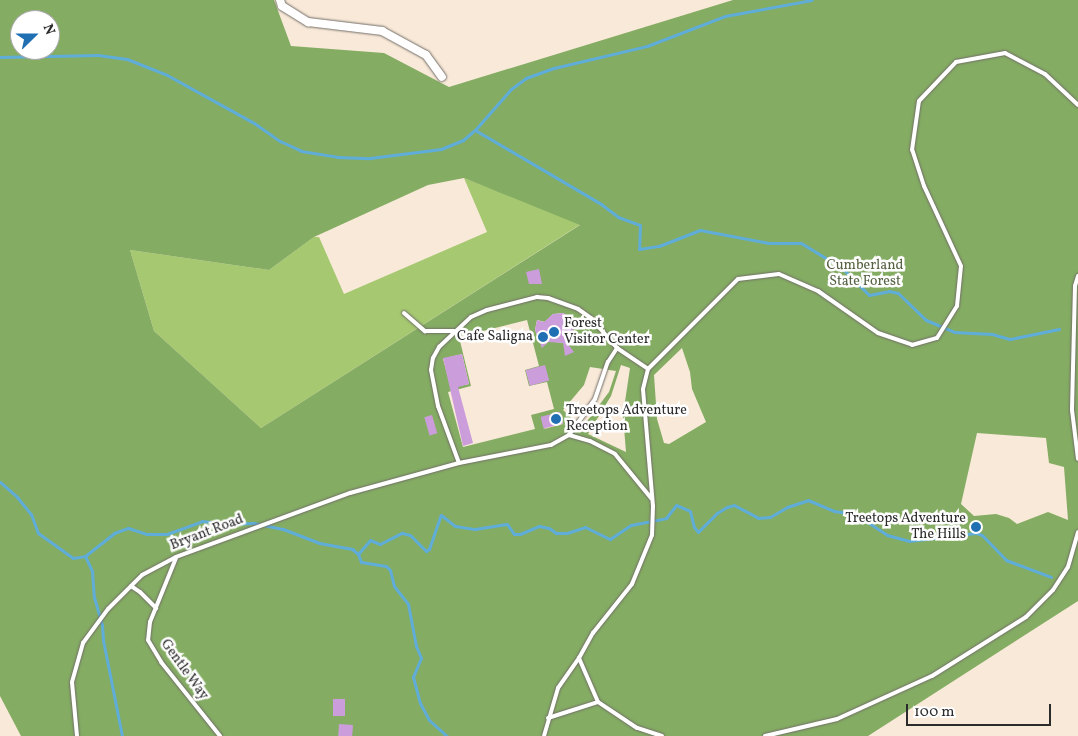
<!DOCTYPE html>
<html>
<head>
<meta charset="utf-8">
<style>
	body { margin:0 }
	#map { position:relative; width:1078px; height:736px; overflow:hidden; background:#f8e9d8; font-family:Vollkorn,serif }
	div>[style] { position:absolute }
	[style*='--x'] { left:calc(var(--x)*1px); top:calc(var(--y)*1px); width:calc(var(--w)*1px); rotate:calc(var(--a)*1deg) }
	.green>* { inset:0; background:#a5c871 }
	.forest>* { inset:0; background:#84ac63 }
	.stream>* { height:3px; margin:-1.5px; padding:0 1.5px; transform-origin:1.5px; border-radius:1.5px; background:#5fadd8 }
	.building>* { inset:0; background:#cc9ddb; transform-origin:0 0 }
	.roads { filter:drop-shadow(0 0 1px #736e68) drop-shadow(0 0 1px #736e68) }
	.service>* { height:4px; margin:-2px; padding:0 2px; transform-origin:2px; border-radius:2px; background:#fff }
	.minor>* { height:8px; margin:-4px; padding:0 4px; transform-origin:4px; border-radius:4px; background:#fff }
	.dots>* { width:14px; height:14px; translate:-50% -50%; box-sizing:border-box; border:2px solid #fff; border-radius:50% }
	span { translate:-50% -50%; white-space:nowrap; text-align:center; line-height:1.15; -webkit-text-stroke:5px #fff; paint-order:stroke }
	.park-label { font-size:14px; color:#566244 }
	.poi-label { font-size:14px; color:#2b2b2b }
	.left { translate:0 -50%; text-align:left }
	.right { translate:-100% -50%; text-align:right }
	.street-label { font-size:14px; color:#2b2b2b }
	.north { position:absolute; left:10px; top:10px; width:50px; height:50px; box-sizing:border-box; background:#fff; border:1px solid #aaa; border-radius:50%; rotate:68deg; font-size:14px; font-weight:700; line-height:20px; text-align:center; color:#2b2b2b }
	.north::after { content:''; display:block; margin:auto; width:18px; height:22px; background:#1f6fb2; clip-path:polygon(50% 0,100% 100%,50% 72%,0 100%) }
	.scale { position:absolute; left:906px; top:704px; width:145px; height:22px; box-sizing:border-box; border:2px solid #2b2b2b; border-top:0; padding-left:6px; font-size:15px; line-height:18px; white-space:nowrap; color:#2b2b2b; -webkit-text-stroke:4px #fff; paint-order:stroke }
</style>
</head>
<body>
<div id="map">
	<div class="green">
		<i style="clip-path:polygon(464px 178px,581px 224px,261px 428px,154px 331px,130px 250px,269px 270px,314px 237px,319px 237px,344px 294px,487px 232px)"></i>
	</div>
	<div class="forest">
		<i style="clip-path:polygon(evenodd,0 0,274px 0,291px 46px,384px 53px,449px 87px,733px 0,1078px 0,1078px 601px,868px 736px,21px 736px,0 696px,0 0,20px 20px,50px 20px,50px 50px,20px 50px,20px 20px,0 0,464px 178px,580px 225px,261px 428px,154px 331px,130px 250px,269px 270px,314px 237px,428px 185px,464px 178px,0 0,564px 313px,568px 341px,562px 343px,549px 341px,542px 347px,535px 330px,537px 320px,545px 322px,553px 314px,564px 313px,0 0,527px 320px,539px 366px,525px 370px,529px 386px,547px 382px,554px 409px,531px 415px,535px 429px,463px 447px,448px 392px,471px 386px,459px 337px,527px 320px,0 0,682px 348px,690px 372px,692px 389px,706px 422px,669px 444px,664px 443px,657px 419px,654px 375px,682px 348px,0 0,462px 354px,469px 384px,451px 388px,443px 359px,462px 354px,0 0,621px 365px,630px 368px,623px 415px,626px 452px,588px 434px,611px 396px,621px 365px,0 0,590px 367px,616px 371px,609px 392px,582px 428px,563px 410px,584px 385px,590px 367px,0 0,526px 370px,549px 380px,530px 385px,526px 370px,0 0,560px 413px,563px 424px,544px 429px,560px 413px,0 0,977px 433px,1046px 438px,1049px 463px,1064px 467px,1068px 520px,1048px 512px,1017px 524px,1009px 518px,996px 514px,974px 516px,961px 504px,977px 433px)"></i>
	</div>
	<div class="stream">
		<i style="--x:0;--y:57;--w:98;--a:-1.2"></i>
		<i style="--x:98;--y:55;--w:29;--a:8"></i>
		<i style="--x:127;--y:59;--w:43;--a:21.8"></i>
		<i style="--x:167;--y:75;--w:99;--a:28.9"></i>
		<i style="--x:254;--y:123;--w:32;--a:35"></i>
		<i style="--x:280;--y:141;--w:23;--a:25"></i>
		<i style="--x:301;--y:151;--w:36;--a:9"></i>
		<i style="--x:337;--y:157;--w:33;--a:2"></i>
		<i style="--x:370;--y:158;--w:72;--a:-7.2"></i>
		<i style="--x:441;--y:149;--w:24;--a:-22"></i>
		<i style="--x:463;--y:140;--w:16;--a:-40"></i>
		<i style="--x:475;--y:130;--w:55;--a:-48.7"></i>
		<i style="--x:511;--y:89;--w:19;--a:-36"></i>
		<i style="--x:526;--y:78;--w:30;--a:-20"></i>
		<i style="--x:554;--y:68;--w:96;--a:-13.3"></i>
		<i style="--x:647;--y:46;--w:84;--a:-21"></i>
		<i style="--x:725;--y:16;--w:88;--a:-10.4"></i>
		<i style="--x:475;--y:130;--w:146;--a:30.4"></i>
		<i style="--x:601;--y:204;--w:21;--a:37"></i>
		<i style="--x:618;--y:217;--w:23;--a:20"></i>
		<i style="--x:640;--y:225;--w:24;--a:92"></i>
		<i style="--x:639;--y:249;--w:20;--a:-9"></i>
		<i style="--x:659;--y:246;--w:44;--a:-21.3"></i>
		<i style="--x:700;--y:230;--w:70;--a:10.7"></i>
		<i style="--x:769;--y:243;--w:32;--a:0"></i>
		<i style="--x:801;--y:243;--w:48;--a:31.4"></i>
		<i style="--x:842;--y:268;--w:38;--a:45"></i>
		<i style="--x:869;--y:295;--w:20;--a:-11"></i>
		<i style="--x:889;--y:291;--w:9;--a:13"></i>
		<i style="--x:898;--y:293;--w:39;--a:44"></i>
		<i style="--x:926;--y:320;--w:30;--a:23"></i>
		<i style="--x:954;--y:332;--w:38;--a:3"></i>
		<i style="--x:992;--y:334;--w:19;--a:16"></i>
		<i style="--x:1010;--y:339;--w:50;--a:-11.5"></i>
		<i style="--x:0;--y:482;--w:23;--a:41"></i>
		<i style="--x:17;--y:497;--w:22;--a:51"></i>
		<i style="--x:31;--y:514;--w:20;--a:70"></i>
		<i style="--x:38;--y:533;--w:43;--a:35.5"></i>
		<i style="--x:73;--y:558;--w:12;--a:-9"></i>
		<i style="--x:358;--y:554;--w:9;--a:69"></i>
		<i style="--x:361;--y:562;--w:25;--a:9"></i>
		<i style="--x:386;--y:566;--w:6;--a:45"></i>
		<i style="--x:390;--y:570;--w:16;--a:76"></i>
		<i style="--x:394;--y:586;--w:23;--a:52"></i>
		<i style="--x:408;--y:604;--w:43;--a:79.2"></i>
		<i style="--x:416;--y:646;--w:13;--a:67"></i>
		<i style="--x:421;--y:658;--w:21;--a:113"></i>
		<i style="--x:413;--y:677;--w:27;--a:75"></i>
		<i style="--x:420;--y:703;--w:19;--a:62"></i>
		<i style="--x:429;--y:720;--w:24;--a:42"></i>
		<i style="--x:85;--y:556;--w:37;--a:-38"></i>
		<i style="--x:114;--y:533;--w:15;--a:-20"></i>
		<i style="--x:128;--y:528;--w:19;--a:18"></i>
		<i style="--x:146;--y:534;--w:21;--a:0"></i>
		<i style="--x:167;--y:534;--w:37;--a:-20"></i>
		<i style="--x:202;--y:521;--w:23;--a:7"></i>
		<i style="--x:225;--y:524;--w:29;--a:-2"></i>
		<i style="--x:254;--y:523;--w:30;--a:12"></i>
		<i style="--x:283;--y:529;--w:39;--a:21"></i>
		<i style="--x:319;--y:543;--w:34;--a:10"></i>
		<i style="--x:352;--y:549;--w:8;--a:40"></i>
		<i style="--x:358;--y:554;--w:18;--a:-49"></i>
		<i style="--x:370;--y:540;--w:11;--a:22"></i>
		<i style="--x:380;--y:544;--w:25;--a:-27"></i>
		<i style="--x:402;--y:533;--w:8;--a:14"></i>
		<i style="--x:410;--y:535;--w:23;--a:45"></i>
		<i style="--x:426;--y:551;--w:4;--a:-34"></i>
		<i style="--x:429;--y:549;--w:36;--a:-71"></i>
		<i style="--x:441;--y:515;--w:18;--a:38"></i>
		<i style="--x:455;--y:526;--w:20;--a:9"></i>
		<i style="--x:475;--y:529;--w:32;--a:-9"></i>
		<i style="--x:507;--y:524;--w:12;--a:55"></i>
		<i style="--x:514;--y:534;--w:6;--a:0"></i>
		<i style="--x:520;--y:534;--w:21;--a:-23"></i>
		<i style="--x:539;--y:526;--w:10;--a:11"></i>
		<i style="--x:549;--y:528;--w:9;--a:36"></i>
		<i style="--x:556;--y:533;--w:11;--a:0"></i>
		<i style="--x:567;--y:533;--w:19;--a:-18"></i>
		<i style="--x:585;--y:527;--w:28;--a:26"></i>
		<i style="--x:610;--y:539;--w:25;--a:-34"></i>
		<i style="--x:631;--y:525;--w:36;--a:-11"></i>
		<i style="--x:666;--y:518;--w:16;--a:-52"></i>
		<i style="--x:676;--y:505;--w:15;--a:23"></i>
		<i style="--x:690;--y:511;--w:16;--a:76"></i>
		<i style="--x:694;--y:527;--w:6;--a:51"></i>
		<i style="--x:698;--y:532;--w:27;--a:-45"></i>
		<i style="--x:717;--y:513;--w:12;--a:-31"></i>
		<i style="--x:727;--y:507;--w:7;--a:-16"></i>
		<i style="--x:734;--y:505;--w:27;--a:28"></i>
		<i style="--x:758;--y:518;--w:12;--a:-5"></i>
		<i style="--x:770;--y:517;--w:20;--a:-30"></i>
		<i style="--x:787;--y:507;--w:22;--a:-18"></i>
		<i style="--x:808;--y:500;--w:28;--a:23"></i>
		<i style="--x:834;--y:511;--w:21;--a:8"></i>
		<i style="--x:855;--y:514;--w:38;--a:33"></i>
		<i style="--x:887;--y:535;--w:23;--a:15"></i>
		<i style="--x:909;--y:541;--w:67;--a:-6.8"></i>
		<i style="--x:976;--y:533;--w:6;--a:18"></i>
		<i style="--x:982;--y:535;--w:35;--a:46"></i>
		<i style="--x:1006;--y:560;--w:48;--a:20.7"></i>
		<i style="--x:85;--y:556;--w:17;--a:65"></i>
		<i style="--x:92;--y:571;--w:26;--a:86"></i>
		<i style="--x:94;--y:597;--w:29;--a:74"></i>
		<i style="--x:102;--y:625;--w:15;--a:86"></i>
		<i style="--x:103;--y:640;--w:98;--a:78.8"></i>
	</div>
	<div class="building">
		<i style="clip-path:polygon(539px 269px,542px 284px,529px 284px,526px 272px)"></i>
		<i style="clip-path:polygon(564px 313px,573px 322px,573px 334px,567px 343px,574px 352px,565px 356px,563px 343px,548px 342px,542px 348px,535px 330px,537px 320px,544px 322px,553px 314px)"></i>
		<i style="clip-path:polygon(462px 354px,469px 384px,458px 387px,473px 443px,463px 446px,443px 358px)"></i>
		<i style="left:545px;top:365px;width:16px;height:20px;rotate:75deg"></i>
		<i style="left:560px;top:412px;width:12px;height:20px;rotate:76deg"></i>
		<i style="left:432px;top:415px;width:19px;height:8px;rotate:74deg"></i>
		<i style="left:333px;top:699px;width:12px;height:17px"></i>
		<i style="left:339px;top:724px;width:14px;height:12px;rotate:4deg"></i>
	</div>
	<div class="roads">
		<div class="service">
			<i style="--x:1078;--y:276;--w:10;--a:107"></i>
			<i style="--x:1075;--y:286;--w:124;--a:91.4"></i>
			<i style="--x:1072;--y:410;--w:49;--a:83"></i>
			<i style="--x:404;--y:313;--w:28;--a:41"></i>
			<i style="--x:425;--y:331;--w:29;--a:0"></i>
			<i style="--x:569;--y:435;--w:44;--a:-54.2"></i>
			<i style="--x:595;--y:399;--w:39;--a:-71"></i>
			<i style="--x:608;--y:362;--w:17;--a:-57"></i>
			<i style="--x:459;--y:463;--w:61;--a:-110.2"></i>
			<i style="--x:438;--y:406;--w:37;--a:-101"></i>
			<i style="--x:431;--y:370;--w:12;--a:-81"></i>
			<i style="--x:433;--y:358;--w:13;--a:-61"></i>
			<i style="--x:439;--y:347;--w:44;--a:-43.2"></i>
			<i style="--x:471;--y:317;--w:17;--a:-24"></i>
			<i style="--x:487;--y:310;--w:52;--a:-14.6"></i>
			<i style="--x:537;--y:297;--w:11;--a:5"></i>
			<i style="--x:548;--y:298;--w:32;--a:20"></i>
			<i style="--x:578;--y:309;--w:16;--a:35"></i>
			<i style="--x:591;--y:318;--w:40;--a:49"></i>
			<i style="--x:617;--y:348;--w:37;--a:34"></i>
			<i style="--x:176;--y:558;--w:69;--a:112.1"></i>
			<i style="--x:150;--y:622;--w:18;--a:96"></i>
			<i style="--x:148;--y:640;--w:26;--a:59"></i>
			<i style="--x:161;--y:662;--w:95;--a:51.4"></i>
			<i style="--x:131;--y:586;--w:11;--a:34"></i>
			<i style="--x:140;--y:592;--w:23;--a:45"></i>
			<i style="--x:548;--y:718;--w:52;--a:-17.7"></i>
			<i style="--x:77;--y:736;--w:54;--a:-95.3"></i>
			<i style="--x:72;--y:682;--w:41;--a:-74.2"></i>
			<i style="--x:83;--y:643;--w:42;--a:-53.7"></i>
			<i style="--x:108;--y:609;--w:48;--a:-45"></i>
			<i style="--x:142;--y:575;--w:38;--a:-28"></i>
			<i style="--x:176;--y:557;--w:185;--a:-20.2"></i>
			<i style="--x:350;--y:493;--w:113;--a:-15.4"></i>
			<i style="--x:459;--y:463;--w:94;--a:-11.1"></i>
			<i style="--x:551;--y:445;--w:21;--a:-29"></i>
			<i style="--x:569;--y:435;--w:22;--a:16"></i>
			<i style="--x:590;--y:441;--w:28;--a:27"></i>
			<i style="--x:615;--y:454;--w:57;--a:50.7"></i>
			<i style="--x:544;--y:736;--w:50;--a:-73.7"></i>
			<i style="--x:558;--y:688;--w:37;--a:-55"></i>
			<i style="--x:662;--y:736;--w:26;--a:-162"></i>
			<i style="--x:637;--y:728;--w:47;--a:-146.3"></i>
			<i style="--x:598;--y:702;--w:48;--a:-113.4"></i>
			<i style="--x:579;--y:658;--w:29;--a:-61"></i>
			<i style="--x:593;--y:633;--w:63;--a:-51.5"></i>
			<i style="--x:632;--y:584;--w:53;--a:-67.8"></i>
			<i style="--x:652;--y:535;--w:29;--a:-88"></i>
			<i style="--x:653;--y:506;--w:117;--a:-94.9"></i>
			<i style="--x:643;--y:389;--w:21;--a:-76"></i>
			<i style="--x:648;--y:369;--w:127;--a:-45"></i>
			<i style="--x:738;--y:279;--w:41;--a:-7"></i>
			<i style="--x:779;--y:274;--w:43;--a:23.6"></i>
			<i style="--x:818;--y:291;--w:73;--a:35"></i>
			<i style="--x:878;--y:333;--w:36;--a:19"></i>
			<i style="--x:912;--y:345;--w:26;--a:-16"></i>
			<i style="--x:937;--y:338;--w:38;--a:-58"></i>
			<i style="--x:957;--y:306;--w:40;--a:-84.3"></i>
			<i style="--x:961;--y:266;--w:88;--a:-114.8"></i>
			<i style="--x:924;--y:186;--w:38;--a:-108"></i>
			<i style="--x:912;--y:150;--w:49;--a:-81.9"></i>
			<i style="--x:919;--y:101;--w:54;--a:-46.5"></i>
			<i style="--x:956;--y:62;--w:50;--a:-10.4"></i>
			<i style="--x:1005;--y:53;--w:45;--a:27.7"></i>
			<i style="--x:1045;--y:74;--w:45;--a:43.2"></i>
			<i style="--x:765;--y:736;--w:74;--a:-13.3"></i>
			<i style="--x:837;--y:719;--w:104;--a:-24.4"></i>
			<i style="--x:932;--y:676;--w:111;--a:-32.1"></i>
			<i style="--x:1026;--y:617;--w:38;--a:-45"></i>
			<i style="--x:1053;--y:590;--w:27;--a:-57"></i>
			<i style="--x:1068;--y:567;--w:36;--a:-74"></i>
		</div>
		<div class="minor">
			<i style="--x:280;--y:0;--w:6;--a:72"></i>
			<i style="--x:282;--y:6;--w:31;--a:32"></i>
			<i style="--x:308;--y:22;--w:75;--a:6.9"></i>
			<i style="--x:382;--y:31;--w:50;--a:28.6"></i>
			<i style="--x:426;--y:55;--w:27;--a:54"></i>
		</div>
	</div>
	<div class="dots">
		<i style="left:554px;top:332px;background:#1f6fb2"></i>
		<i style="left:543px;top:337px;background:#1f6fb2"></i>
		<i style="left:556px;top:419px;background:#1f6fb2"></i>
		<i style="left:976px;top:527px;background:#1f6fb2"></i>
	</div>
	<div class="park-label">
		<span style="left:865px;top:274px">Cumberland<br>State Forest</span>
	</div>
	<div class="poi-label">
		<span class="left" style="left:564px;top:332px">Forest<br>Visitor Center</span>
		<span class="right" style="left:533px;top:337px">Cafe Saligna</span>
		<span class="left" style="left:566px;top:419px">Treetops Adventure<br>Reception</span>
		<span class="right" style="left:966px;top:527px">Treetops Adventure<br>The Hills</span>
	</div>
	<div class="street-label">
		<span style="left:207px;top:533px;rotate:-21deg">Bryant Road</span>
		<span style="left:184px;top:670px;rotate:54deg">Gentle Way</span>
	</div>
	<div class="north">N</div>
	<div class="scale">100 m</div>
</div>
</body>
</html>
